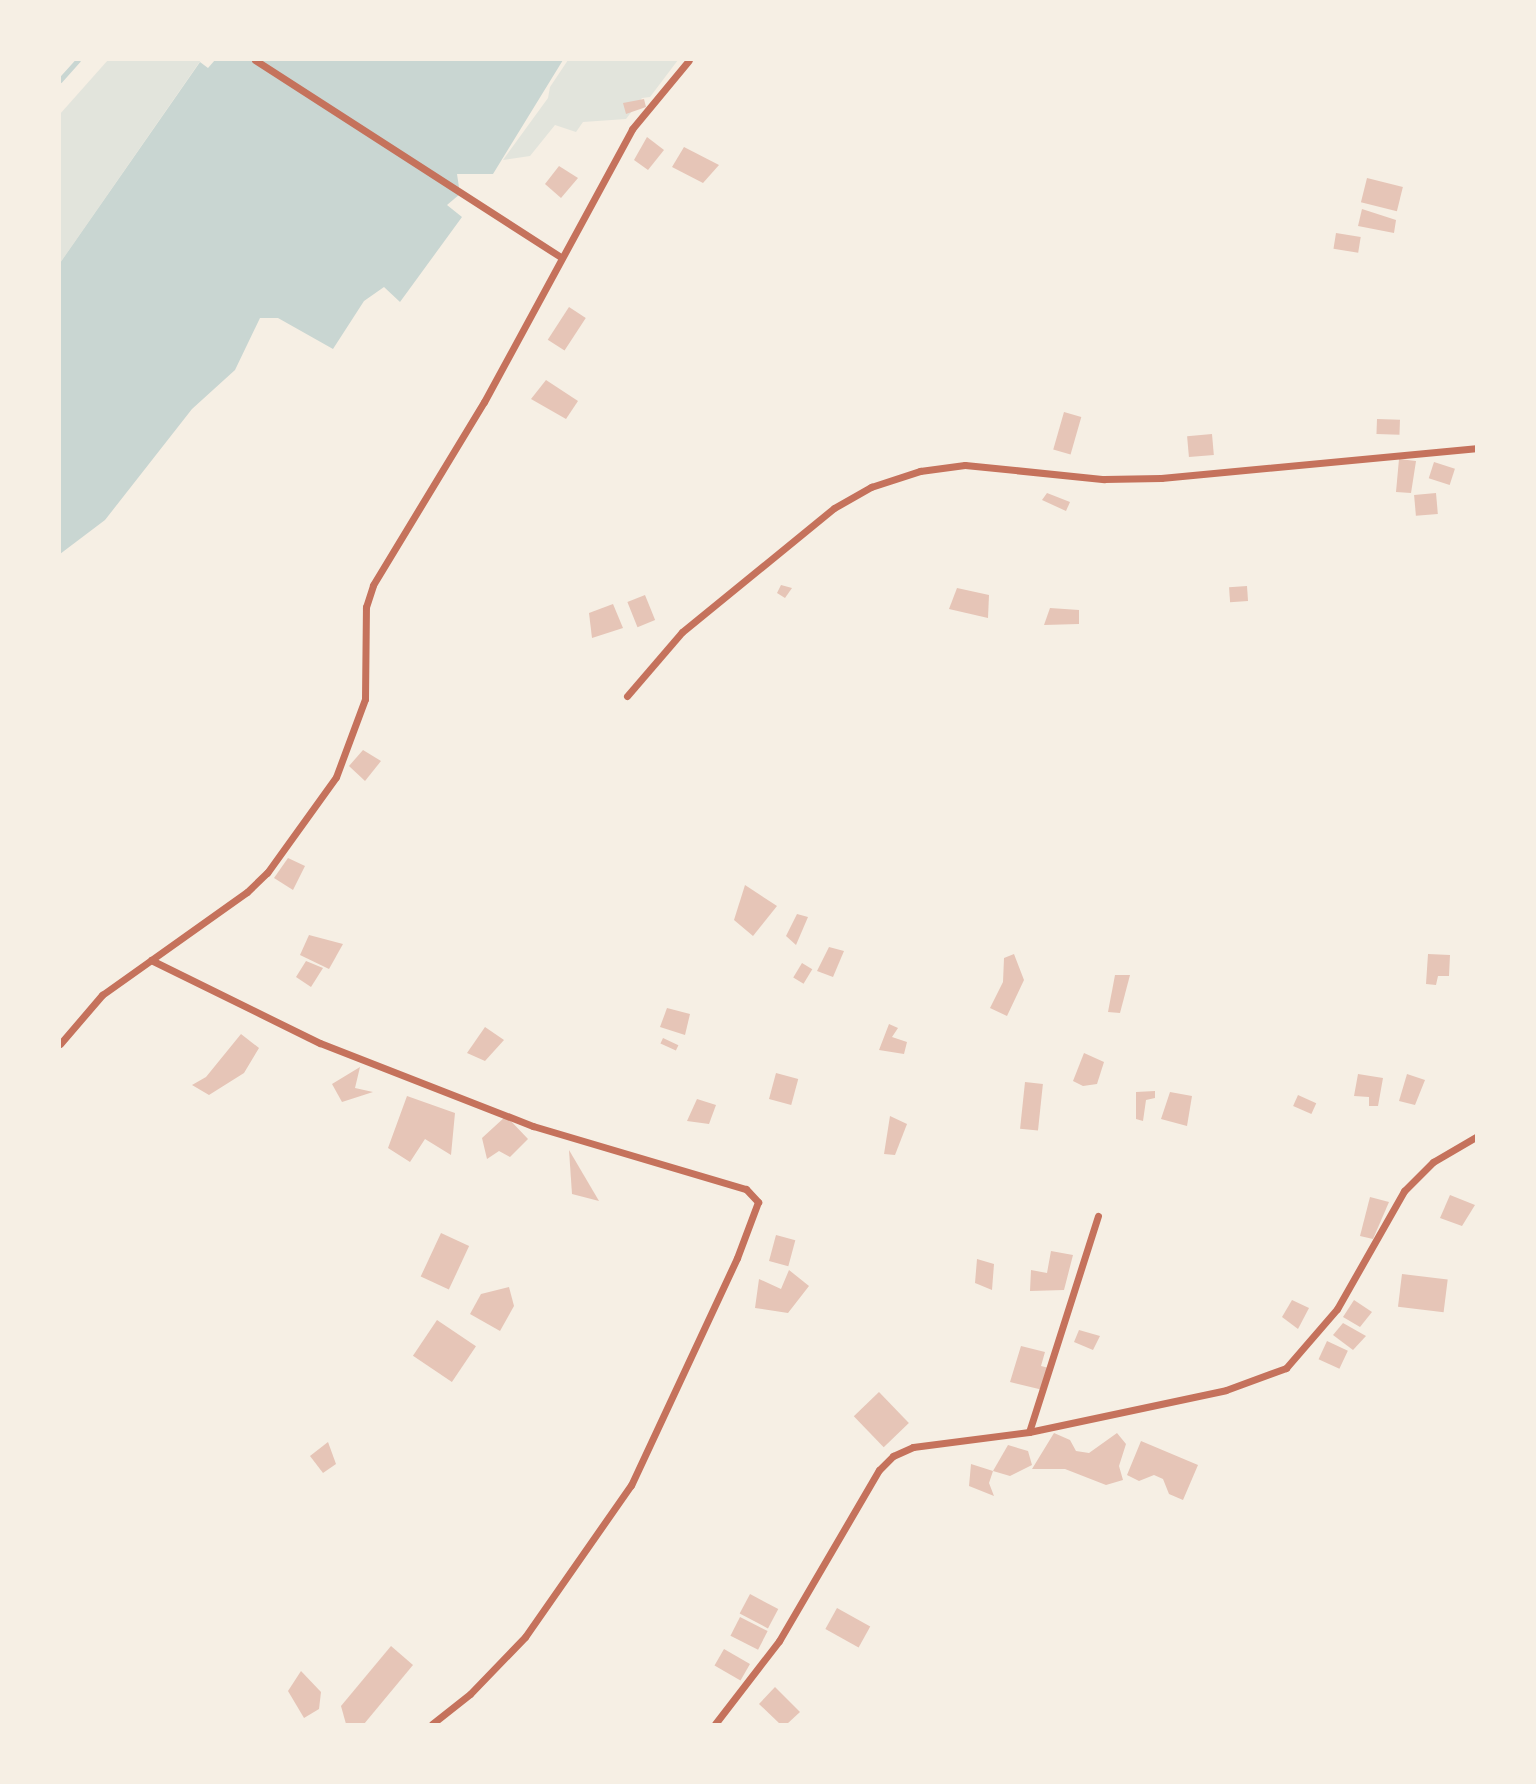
<!DOCTYPE html>
<html>
<head>
<meta charset="utf-8">
<style>
	body { margin:0 }
	#map { position:relative; width:1536px; height:1784px; overflow:hidden; background:#f6efe4; font-family:Lora,serif }
	div>[style] { position:absolute }
	[style*='--x'] { left:calc(var(--x)*1px); top:calc(var(--y)*1px); width:calc(var(--w)*1px); rotate:calc(var(--a)*1deg) }
	.green>* { inset:0; background:#e2e4dc }
	.water>* { inset:0; background:#c9d6d2 }
	.stream>* { height:5px; margin:-2.5px; padding:0 2.5px; transform-origin:2.5px; border-radius:2.5px; background:#c9d6d2 }
	.building>* { inset:0; background:#e6c5b7; transform-origin:0 0 }
	.minor>* { height:7px; margin:-3.5px; padding:0 3.5px; transform-origin:3.5px; border-radius:3.5px; background:#c5725c }
	span { translate:-50% -50%; white-space:nowrap; text-align:center; line-height:1.15; -webkit-text-stroke:7px #f6efe4; paint-order:stroke }
	.frame { position:absolute; inset:0; border:61px solid #f6efe4; pointer-events:none }
</style>
</head>
<body>
<div id="map">
	<div class="green">
		<i style="clip-path:polygon(108px 60px,201px 60px,60px 263px,60px 114px)"></i>
		<i style="clip-path:polygon(568px 60px,678px 60px,650px 97px,642px 98px,626px 119px,583px 122px,576px 132px,555px 125px,530px 156px,503px 160px,548px 98px,550px 87px)"></i>
	</div>
	<div class="water">
		<i style="clip-path:polygon(215px 60px,563px 60px,493px 174px,457px 174px,460px 194px,447px 205px,462px 217px,400px 302px,384px 287px,364px 301px,333px 349px,278px 318px,260px 318px,235px 370px,192px 409px,105px 520px,60px 554px,60px 263px,200px 62px,208px 68px)"></i>
	</div>
	<div class="stream">
		<i style="--x:60;--y:80;--w:27;--a:-48"></i>
	</div>
	<div class="building">
		<i style="clip-path:polygon(644px 99px,646px 107px,626px 114px,623px 103px)"></i>
		<i style="clip-path:polygon(647px 137px,664px 150px,648px 170px,634px 160px)"></i>
		<i style="clip-path:polygon(684px 147px,719px 165px,703px 183px,672px 167px)"></i>
		<i style="clip-path:polygon(559px 166px,578px 178px,561px 198px,545px 184px)"></i>
		<i style="left:1367px;top:178px;width:37px;height:25px;rotate:14deg"></i>
		<i style="clip-path:polygon(1362px 209px,1396px 220px,1394px 233px,1358px 226px)"></i>
		<i style="left:1336px;top:233px;width:25px;height:16px;rotate:9deg"></i>
		<i style="left:569px;top:307px;width:20px;height:39px;rotate:33deg"></i>
		<i style="clip-path:polygon(546px 380px,578px 401px,566px 419px,531px 399px)"></i>
		<i style="left:1064px;top:412px;width:18px;height:39px;rotate:16deg"></i>
		<i style="left:1377px;top:419px;width:23px;height:15px;rotate:2deg"></i>
		<i style="left:1212px;top:434px;width:21px;height:25px;rotate:85deg"></i>
		<i style="clip-path:polygon(1399px 459px,1416px 461px,1411px 493px,1396px 492px)"></i>
		<i style="left:1434px;top:462px;width:22px;height:17px;rotate:18deg"></i>
		<i style="clip-path:polygon(1047px 493px,1070px 502px,1066px 511px,1042px 500px)"></i>
		<i style="left:1436px;top:493px;width:21px;height:22px;rotate:85deg"></i>
		<i style="clip-path:polygon(781px 585px,792px 588px,785px 598px,777px 593px)"></i>
		<i style="left:1247px;top:586px;width:15px;height:18px;rotate:86deg"></i>
		<i style="clip-path:polygon(957px 588px,989px 595px,988px 618px,949px 609px)"></i>
		<i style="left:645px;top:595px;width:27px;height:19px;rotate:68deg"></i>
		<i style="clip-path:polygon(613px 604px,623px 628px,592px 638px,589px 613px)"></i>
		<i style="clip-path:polygon(1050px 608px,1079px 610px,1079px 624px,1044px 625px)"></i>
		<i style="clip-path:polygon(363px 750px,381px 761px,365px 781px,349px 766px)"></i>
		<i style="clip-path:polygon(288px 858px,305px 866px,293px 890px,274px 878px)"></i>
		<i style="clip-path:polygon(745px 885px,777px 906px,753px 936px,734px 920px)"></i>
		<i style="clip-path:polygon(797px 914px,808px 917px,796px 945px,786px 936px)"></i>
		<i style="clip-path:polygon(309px 935px,343px 944px,329px 969px,300px 955px)"></i>
		<i style="clip-path:polygon(829px 947px,844px 951px,833px 977px,817px 971px)"></i>
		<i style="clip-path:polygon(1014px 954px,1024px 980px,1007px 1016px,990px 1008px,1003px 982px,1004px 958px)"></i>
		<i style="clip-path:polygon(1428px 954px,1450px 955px,1449px 976px,1438px 976px,1436px 985px,1426px 984px)"></i>
		<i style="clip-path:polygon(306px 961px,323px 968px,311px 987px,296px 977px)"></i>
		<i style="left:802px;top:963px;width:12px;height:17px;rotate:31deg"></i>
		<i style="clip-path:polygon(1115px 975px,1130px 975px,1120px 1013px,1108px 1012px)"></i>
		<i style="clip-path:polygon(667px 1008px,690px 1014px,685px 1035px,660px 1027px)"></i>
		<i style="clip-path:polygon(889px 1024px,898px 1028px,892px 1037px,907px 1042px,904px 1054px,879px 1050px)"></i>
		<i style="clip-path:polygon(485px 1027px,504px 1040px,485px 1061px,467px 1053px)"></i>
		<i style="clip-path:polygon(241px 1034px,259px 1048px,244px 1073px,209px 1095px,192px 1085px,206px 1077px)"></i>
		<i style="left:663px;top:1038px;width:17px;height:6px;rotate:25deg"></i>
		<i style="clip-path:polygon(1084px 1053px,1104px 1062px,1097px 1084px,1083px 1086px,1073px 1081px)"></i>
		<i style="clip-path:polygon(360px 1067px,355px 1088px,373px 1092px,342px 1102px,332px 1084px)"></i>
		<i style="left:776px;top:1073px;width:23px;height:27px;rotate:15deg"></i>
		<i style="clip-path:polygon(1358px 1074px,1383px 1078px,1378px 1106px,1369px 1106px,1369px 1097px,1354px 1096px)"></i>
		<i style="clip-path:polygon(1407px 1074px,1425px 1080px,1415px 1105px,1399px 1101px)"></i>
		<i style="left:1025px;top:1082px;width:18px;height:47px;rotate:6deg"></i>
		<i style="clip-path:polygon(1155px 1091px,1155px 1098px,1146px 1100px,1143px 1121px,1136px 1119px,1136px 1092px)"></i>
		<i style="clip-path:polygon(1170px 1092px,1192px 1096px,1187px 1126px,1161px 1119px)"></i>
		<i style="left:1298px;top:1095px;width:20px;height:12px;rotate:24deg"></i>
		<i style="clip-path:polygon(407px 1096px,455px 1113px,451px 1155px,425px 1139px,410px 1162px,388px 1148px)"></i>
		<i style="clip-path:polygon(697px 1099px,716px 1105px,709px 1124px,687px 1121px)"></i>
		<i style="clip-path:polygon(506px 1116px,528px 1139px,510px 1157px,499px 1151px,487px 1159px,482px 1138px)"></i>
		<i style="clip-path:polygon(890px 1116px,907px 1124px,895px 1155px,884px 1154px)"></i>
		<i style="clip-path:polygon(569px 1150px,599px 1201px,572px 1194px)"></i>
		<i style="clip-path:polygon(1450px 1195px,1475px 1205px,1462px 1226px,1440px 1218px)"></i>
		<i style="clip-path:polygon(1370px 1197px,1389px 1202px,1373px 1239px,1360px 1236px)"></i>
		<i style="left:441px;top:1233px;width:31px;height:48px;rotate:25deg"></i>
		<i style="left:776px;top:1235px;width:20px;height:27px;rotate:15deg"></i>
		<i style="clip-path:polygon(1051px 1251px,1073px 1255px,1064px 1290px,1030px 1291px,1031px 1270px,1047px 1273px)"></i>
		<i style="clip-path:polygon(977px 1259px,994px 1264px,992px 1290px,975px 1283px)"></i>
		<i style="clip-path:polygon(789px 1270px,809px 1286px,788px 1313px,755px 1308px,759px 1279px,781px 1289px)"></i>
		<i style="left:1402px;top:1274px;width:46px;height:33px;rotate:7deg"></i>
		<i style="clip-path:polygon(509px 1287px,514px 1306px,500px 1331px,470px 1314px,481px 1294px)"></i>
		<i style="clip-path:polygon(1292px 1300px,1309px 1308px,1298px 1329px,1282px 1317px)"></i>
		<i style="clip-path:polygon(1354px 1300px,1372px 1312px,1360px 1327px,1343px 1317px)"></i>
		<i style="left:437px;top:1320px;width:47px;height:43px;rotate:34deg"></i>
		<i style="clip-path:polygon(1343px 1323px,1366px 1336px,1353px 1350px,1333px 1335px)"></i>
		<i style="clip-path:polygon(1079px 1330px,1100px 1336px,1093px 1350px,1074px 1342px)"></i>
		<i style="left:1327px;top:1341px;width:23px;height:20px;rotate:25deg"></i>
		<i style="clip-path:polygon(1021px 1346px,1045px 1352px,1041px 1366px,1049px 1368px,1043px 1390px,1010px 1382px)"></i>
		<i style="left:879px;top:1392px;width:43px;height:35px;rotate:46deg"></i>
		<i style="clip-path:polygon(1054px 1433px,1070px 1440px,1076px 1451px,1089px 1453px,1117px 1433px,1126px 1444px,1119px 1466px,1123px 1480px,1106px 1485px,1065px 1469px,1032px 1469px)"></i>
		<i style="clip-path:polygon(1141px 1441px,1198px 1465px,1183px 1500px,1169px 1494px,1163px 1479px,1154px 1475px,1139px 1481px,1127px 1475px)"></i>
		<i style="clip-path:polygon(328px 1442px,336px 1464px,323px 1473px,310px 1456px)"></i>
		<i style="clip-path:polygon(1008px 1445px,1028px 1451px,1032px 1465px,1010px 1476px,993px 1471px)"></i>
		<i style="clip-path:polygon(971px 1464px,993px 1471px,989px 1483px,994px 1496px,969px 1486px)"></i>
		<i style="left:750px;top:1594px;width:32px;height:22px;rotate:28deg"></i>
		<i style="left:837px;top:1608px;width:38px;height:24px;rotate:29deg"></i>
		<i style="left:740px;top:1617px;width:31px;height:21px;rotate:27deg"></i>
		<i style="clip-path:polygon(391px 1646px,413px 1665px,364px 1724px,346px 1724px,341px 1706px)"></i>
		<i style="left:724px;top:1649px;width:30px;height:19px;rotate:30deg"></i>
		<i style="clip-path:polygon(301px 1671px,321px 1692px,319px 1709px,304px 1718px,288px 1691px)"></i>
		<i style="clip-path:polygon(775px 1687px,800px 1712px,787px 1724px,780px 1724px,759px 1704px)"></i>
	</div>
	<div class="minor">
		<i style="--x:255;--y:60;--w:364;--a:32.8"></i>
		<i style="--x:627;--y:696;--w:84;--a:-49.3"></i>
		<i style="--x:682;--y:632;--w:196;--a:-39.2"></i>
		<i style="--x:834;--y:508;--w:43;--a:-29.6"></i>
		<i style="--x:871;--y:487;--w:52;--a:-18.1"></i>
		<i style="--x:920;--y:471;--w:45;--a:-7.6"></i>
		<i style="--x:965;--y:465;--w:140;--a:5.8"></i>
		<i style="--x:1104;--y:479;--w:57;--a:-1"></i>
		<i style="--x:1161;--y:478;--w:316;--a:-5.4"></i>
		<i style="--x:151;--y:960;--w:188;--a:26.2"></i>
		<i style="--x:320;--y:1043;--w:229;--a:21.3"></i>
		<i style="--x:533;--y:1126;--w:222;--a:16.5"></i>
		<i style="--x:746;--y:1189;--w:18;--a:47"></i>
		<i style="--x:758;--y:1202;--w:60;--a:110.6"></i>
		<i style="--x:737;--y:1258;--w:251;--a:115"></i>
		<i style="--x:631;--y:1485;--w:185;--a:124.9"></i>
		<i style="--x:525;--y:1637;--w:79;--a:134"></i>
		<i style="--x:470;--y:1694;--w:48;--a:141.7"></i>
		<i style="--x:60;--y:1044;--w:65;--a:-49.4"></i>
		<i style="--x:102;--y:995;--w:178;--a:-35.4"></i>
		<i style="--x:247;--y:892;--w:28;--a:-44"></i>
		<i style="--x:267;--y:873;--w:118;--a:-54.3"></i>
		<i style="--x:336;--y:777;--w:83;--a:-69.6"></i>
		<i style="--x:365;--y:699;--w:92;--a:-89.4"></i>
		<i style="--x:366;--y:607;--w:23;--a:-72"></i>
		<i style="--x:373;--y:585;--w:214;--a:-58.8"></i>
		<i style="--x:484;--y:402;--w:311;--a:-61.5"></i>
		<i style="--x:632;--y:129;--w:89;--a:-50.4"></i>
		<i style="--x:1029;--y:1432;--w:227;--a:-72.3"></i>
		<i style="--x:715;--y:1724;--w:105;--a:-52.4"></i>
		<i style="--x:779;--y:1641;--w:198;--a:-59.7"></i>
		<i style="--x:879;--y:1470;--w:20;--a:-45"></i>
		<i style="--x:893;--y:1456;--w:22;--a:-24"></i>
		<i style="--x:913;--y:1447;--w:117;--a:-7.4"></i>
		<i style="--x:1029;--y:1432;--w:201;--a:-12"></i>
		<i style="--x:1226;--y:1390;--w:64;--a:-20.1"></i>
		<i style="--x:1286;--y:1368;--w:78;--a:-49.2"></i>
		<i style="--x:1337;--y:1309;--w:136;--a:-60.4"></i>
		<i style="--x:1404;--y:1191;--w:41;--a:-45"></i>
		<i style="--x:1433;--y:1162;--w:50;--a:-30.2"></i>
	</div>
	<div class="frame"></div>
</div>
</body>
</html>
